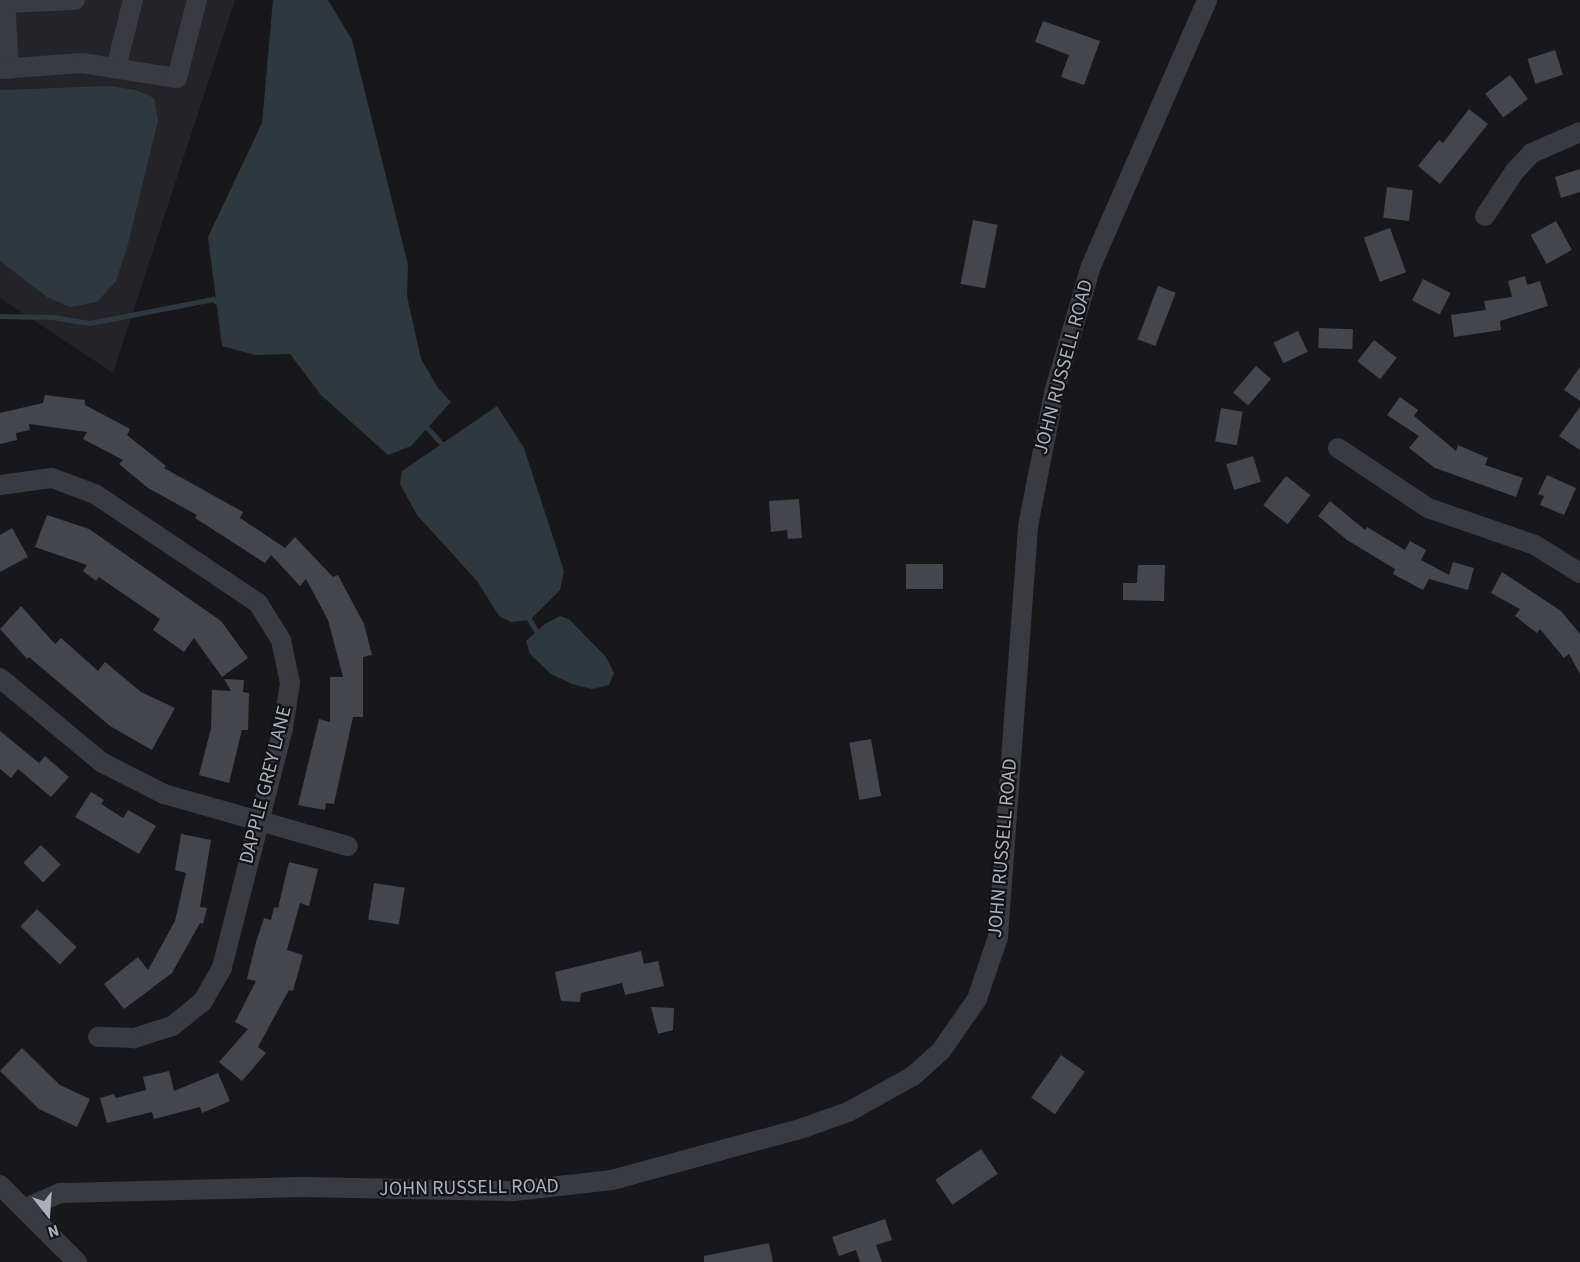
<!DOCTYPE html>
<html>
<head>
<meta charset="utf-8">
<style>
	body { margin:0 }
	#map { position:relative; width:1580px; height:1262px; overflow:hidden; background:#18181b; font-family:"Source Sans 3",sans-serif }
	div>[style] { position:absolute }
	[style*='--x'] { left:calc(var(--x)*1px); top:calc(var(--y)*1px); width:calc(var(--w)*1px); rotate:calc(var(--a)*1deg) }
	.built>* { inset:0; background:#242428 }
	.water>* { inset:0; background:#2e383f }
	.stream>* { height:4.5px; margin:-2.25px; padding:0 2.25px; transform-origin:2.25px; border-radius:2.25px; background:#2e383f }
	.building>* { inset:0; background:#45464b; transform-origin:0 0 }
	.minor>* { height:20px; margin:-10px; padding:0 10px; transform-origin:10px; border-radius:10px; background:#393b40 }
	span { translate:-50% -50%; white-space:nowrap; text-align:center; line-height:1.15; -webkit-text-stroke:4.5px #131316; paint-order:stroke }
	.street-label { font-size:20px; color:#abb0ba }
	.north { position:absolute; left:18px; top:1184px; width:60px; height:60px; -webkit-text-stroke:4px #131316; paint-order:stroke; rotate:163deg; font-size:16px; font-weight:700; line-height:24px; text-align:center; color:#abb0ba }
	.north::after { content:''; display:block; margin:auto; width:21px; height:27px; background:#abb0ba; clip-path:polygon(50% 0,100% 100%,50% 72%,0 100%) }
</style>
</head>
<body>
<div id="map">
	<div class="built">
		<i style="clip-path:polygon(0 0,235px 0,113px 373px,0 298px)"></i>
	</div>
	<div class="water">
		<i style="clip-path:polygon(273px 0,328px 0,352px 40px,408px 265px,407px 296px,421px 359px,438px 388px,451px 402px,411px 446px,388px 455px,321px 395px,290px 354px,255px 355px,222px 346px,208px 237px,262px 123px)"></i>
		<i style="clip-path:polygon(109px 86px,136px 90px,154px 98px,158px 120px,127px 248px,116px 281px,97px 302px,70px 307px,47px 297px,0 261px,0 90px)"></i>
		<i style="clip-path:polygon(497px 406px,524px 448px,564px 571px,560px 590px,530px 620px,511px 622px,499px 616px,477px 581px,417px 515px,400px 484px,402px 471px)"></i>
		<i style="clip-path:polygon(560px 616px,569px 619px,606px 657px,614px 673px,609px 685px,592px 689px,572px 684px,551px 674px,530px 654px,526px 641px,545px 624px)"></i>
	</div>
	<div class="stream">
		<i style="--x:0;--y:316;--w:52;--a:1.1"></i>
		<i style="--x:52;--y:317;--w:38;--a:9"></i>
		<i style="--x:90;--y:323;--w:125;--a:-11"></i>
		<i style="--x:213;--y:299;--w:5;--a:37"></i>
		<i style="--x:426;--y:426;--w:27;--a:48"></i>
		<i style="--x:527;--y:615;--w:21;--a:59"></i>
	</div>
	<div class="building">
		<i style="clip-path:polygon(1043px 21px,1100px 41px,1084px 85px,1061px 77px,1069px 55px,1035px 42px)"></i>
		<i style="left:1555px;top:50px;width:26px;height:29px;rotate:72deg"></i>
		<i style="left:1510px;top:75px;width:30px;height:31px;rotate:53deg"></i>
		<i style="clip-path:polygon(1469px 109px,1488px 124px,1440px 184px,1418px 166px,1439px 140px,1443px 143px)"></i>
		<i style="clip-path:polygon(1580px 169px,1580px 192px,1561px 198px,1555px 177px)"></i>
		<i style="left:1387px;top:187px;width:26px;height:31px;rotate:7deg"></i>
		<i style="left:973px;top:220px;width:25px;height:65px;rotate:11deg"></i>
		<i style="left:1556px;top:221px;width:33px;height:29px;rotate:61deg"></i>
		<i style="left:1390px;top:228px;width:47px;height:28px;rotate:70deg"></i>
		<i style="clip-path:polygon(1525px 276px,1527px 285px,1540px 281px,1548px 306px,1500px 321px,1501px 330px,1454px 337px,1451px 315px,1486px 310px,1484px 301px,1512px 297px,1508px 281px)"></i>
		<i style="left:1423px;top:279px;width:31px;height:24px;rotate:27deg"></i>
		<i style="left:1158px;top:286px;width:19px;height:57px;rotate:21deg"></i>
		<i style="left:1319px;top:328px;width:34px;height:20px;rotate:2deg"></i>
		<i style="left:1298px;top:331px;width:23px;height:27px;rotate:65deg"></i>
		<i style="left:1374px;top:340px;width:29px;height:27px;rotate:38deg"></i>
		<i style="left:1256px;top:366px;width:20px;height:35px;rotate:41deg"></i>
		<i style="clip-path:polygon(1580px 367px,1580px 401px,1564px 390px)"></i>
		<i style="clip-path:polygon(45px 395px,85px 400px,85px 405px,130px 429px,127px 435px,166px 466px,164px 468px,243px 512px,240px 518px,285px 548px,295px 537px,333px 577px,338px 575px,364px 624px,372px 655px,363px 657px,363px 717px,353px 717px,334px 804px,326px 803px,325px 810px,298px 805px,319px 719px,330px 722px,330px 677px,343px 677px,328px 620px,306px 579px,300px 586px,271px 555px,265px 563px,195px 518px,197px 515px,148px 488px,119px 464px,123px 460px,83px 439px,87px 432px,29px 424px,30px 430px,16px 433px,17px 440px,0 444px,0 413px,43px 403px)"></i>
		<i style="clip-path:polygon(1400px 397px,1418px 410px,1414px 416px,1456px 451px,1458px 445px,1488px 458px,1485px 465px,1523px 478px,1516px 497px,1435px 468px,1409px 448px,1419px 436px,1387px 415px)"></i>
		<i style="clip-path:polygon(1580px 407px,1580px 450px,1559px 436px)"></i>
		<i style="left:1221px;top:408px;width:22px;height:34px;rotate:10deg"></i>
		<i style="left:1253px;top:456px;width:27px;height:28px;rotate:73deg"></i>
		<i style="clip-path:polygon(1547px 475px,1576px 488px,1564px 515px,1540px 505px,1544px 496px,1538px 494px)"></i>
		<i style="left:1286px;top:476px;width:31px;height:37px;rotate:38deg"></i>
		<i style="clip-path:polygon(799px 499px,802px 538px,788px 539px,787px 530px,771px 532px,769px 501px)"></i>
		<i style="clip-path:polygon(1330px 501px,1365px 530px,1367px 527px,1405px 550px,1410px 541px,1426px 550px,1421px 560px,1449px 575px,1453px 562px,1474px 568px,1468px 590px,1429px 579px,1423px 590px,1393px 574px,1395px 569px,1347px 540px,1318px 516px)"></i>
		<i style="clip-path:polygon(47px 515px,89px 529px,221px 621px,248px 658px,222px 677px,194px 638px,184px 652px,153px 630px,160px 619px,99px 577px,96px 581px,83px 571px,87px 565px,35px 547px)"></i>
		<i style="clip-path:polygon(12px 528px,28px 557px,0 572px,0 535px)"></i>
		<i style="left:906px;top:564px;width:37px;height:25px"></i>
		<i style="clip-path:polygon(1138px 565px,1165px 565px,1164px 601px,1123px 600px,1123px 583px,1137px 583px)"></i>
		<i style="clip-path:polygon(1502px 572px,1561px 611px,1580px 634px,1580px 674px,1569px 654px,1564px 658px,1540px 629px,1537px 633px,1515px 616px,1520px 609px,1491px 593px)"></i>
		<i style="clip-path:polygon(21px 606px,55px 644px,61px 638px,98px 671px,105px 662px,141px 692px,175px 708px,152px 750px,110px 726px,29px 657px,27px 659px,0 629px)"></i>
		<i style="clip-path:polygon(224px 679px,244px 680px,243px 692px,249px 693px,248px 730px,242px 730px,229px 783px,199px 775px,211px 728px,212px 690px,231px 691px)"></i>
		<i style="clip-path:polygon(0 731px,39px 763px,45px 756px,69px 777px,51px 797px,18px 769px,11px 778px,0 769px)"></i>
		<i style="left:871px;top:739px;width:58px;height:22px;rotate:80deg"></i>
		<i style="clip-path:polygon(91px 792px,104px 800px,101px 804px,123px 818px,128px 810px,156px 826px,139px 854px,75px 817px)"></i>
		<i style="clip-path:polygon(181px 834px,211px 840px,200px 907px,207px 908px,203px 924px,200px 923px,172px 973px,124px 1009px,104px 984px,138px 957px,148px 970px,175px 921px,186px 873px,175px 870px)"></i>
		<i style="left:41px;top:845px;width:28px;height:25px;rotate:45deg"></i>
		<i style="clip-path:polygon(289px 862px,318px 869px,309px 906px,300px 903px,287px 950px,303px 955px,293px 991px,289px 990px,258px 1047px,266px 1053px,242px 1081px,219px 1062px,248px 1029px,235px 1022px,256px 981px,247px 979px,256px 942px,264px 918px,271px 920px,274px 907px,278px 908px)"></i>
		<i style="left:374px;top:883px;width:31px;height:37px;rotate:9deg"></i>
		<i style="left:37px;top:909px;width:55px;height:24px;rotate:44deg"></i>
		<i style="clip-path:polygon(641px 951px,644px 964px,658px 961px,664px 986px,625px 995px,622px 983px,581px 993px,580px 1002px,561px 1001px,555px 972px)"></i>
		<i style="clip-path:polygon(651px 1007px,674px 1008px,673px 1030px,658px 1034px)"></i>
		<i style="clip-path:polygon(22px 1048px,60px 1085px,90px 1099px,77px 1127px,39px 1109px,0 1071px)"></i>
		<i style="left:1061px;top:1055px;width:29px;height:52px;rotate:35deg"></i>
		<i style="clip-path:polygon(169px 1071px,174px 1091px,218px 1073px,230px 1101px,202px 1113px,200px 1107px,154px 1119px,152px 1112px,107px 1123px,100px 1098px,114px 1094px,116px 1098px,146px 1090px,143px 1077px)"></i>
		<i style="left:981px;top:1149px;width:30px;height:55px;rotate:56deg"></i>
		<i style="clip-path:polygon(885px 1219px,892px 1240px,876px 1245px,882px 1262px,860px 1262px,856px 1250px,839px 1256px,832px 1237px)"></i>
		<i style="clip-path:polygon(769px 1243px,773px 1262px,704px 1262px,704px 1256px)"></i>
	</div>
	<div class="minor">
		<i style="--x:5;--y:0;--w:69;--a:86.7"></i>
		<i style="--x:5;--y:3;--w:70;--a:-2.5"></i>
		<i style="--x:116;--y:68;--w:70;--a:-76"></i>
		<i style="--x:0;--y:69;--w:82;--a:-4.2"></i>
		<i style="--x:82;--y:63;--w:96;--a:9"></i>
		<i style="--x:177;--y:78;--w:81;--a:-75.6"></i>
		<i style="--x:1485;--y:216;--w:54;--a:-56.3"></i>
		<i style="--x:1515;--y:171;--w:25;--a:-47"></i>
		<i style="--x:1532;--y:153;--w:52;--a:-23.6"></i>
		<i style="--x:1338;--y:448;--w:108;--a:33.7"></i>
		<i style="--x:1428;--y:508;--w:113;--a:19.1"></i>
		<i style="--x:1535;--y:545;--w:53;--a:31.9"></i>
		<i style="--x:0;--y:485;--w:52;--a:-7.7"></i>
		<i style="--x:52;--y:478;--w:46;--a:20.4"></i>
		<i style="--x:95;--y:494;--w:196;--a:33.8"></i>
		<i style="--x:258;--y:603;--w:44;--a:58.1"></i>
		<i style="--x:281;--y:640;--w:44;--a:78.2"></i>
		<i style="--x:290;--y:683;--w:46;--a:98.8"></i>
		<i style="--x:283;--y:728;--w:248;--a:104.3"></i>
		<i style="--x:222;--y:968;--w:39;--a:120"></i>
		<i style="--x:202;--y:1002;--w:38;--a:141"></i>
		<i style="--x:172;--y:1026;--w:40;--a:162"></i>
		<i style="--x:134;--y:1038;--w:36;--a:-178"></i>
		<i style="--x:0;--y:678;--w:131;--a:39.7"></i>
		<i style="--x:101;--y:762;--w:71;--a:26.9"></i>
		<i style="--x:164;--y:794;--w:191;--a:15.8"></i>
		<i style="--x:0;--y:1185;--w:109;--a:45"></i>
		<i style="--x:24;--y:1209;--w:39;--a:-24"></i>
		<i style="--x:60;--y:1193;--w:242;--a:-1.4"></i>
		<i style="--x:302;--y:1187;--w:212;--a:1.1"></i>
		<i style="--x:514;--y:1191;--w:99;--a:-6.4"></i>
		<i style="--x:612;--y:1180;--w:198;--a:-15.2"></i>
		<i style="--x:803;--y:1128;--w:48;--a:-19.6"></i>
		<i style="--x:848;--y:1112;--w:74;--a:-29"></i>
		<i style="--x:913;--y:1076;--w:38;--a:-42"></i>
		<i style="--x:941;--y:1051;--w:63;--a:-55.3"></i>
		<i style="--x:977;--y:999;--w:65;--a:-71.3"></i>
		<i style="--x:998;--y:937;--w:412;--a:-85.8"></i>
		<i style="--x:1028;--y:526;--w:136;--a:-78.9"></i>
		<i style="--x:1054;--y:393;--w:132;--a:-73.8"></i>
		<i style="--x:1091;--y:266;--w:290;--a:-66.4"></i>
	</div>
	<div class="street-label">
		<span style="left:1064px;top:367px;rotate:-75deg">JOHN RUSSELL ROAD</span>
		<span style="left:266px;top:785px;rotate:-76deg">DAPPLE GREY LANE</span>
		<span style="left:1003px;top:848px;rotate:-85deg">JOHN RUSSELL ROAD</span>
		<span style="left:469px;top:1188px;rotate:-1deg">JOHN RUSSELL ROAD</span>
	</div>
	<div class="north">N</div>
</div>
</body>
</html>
